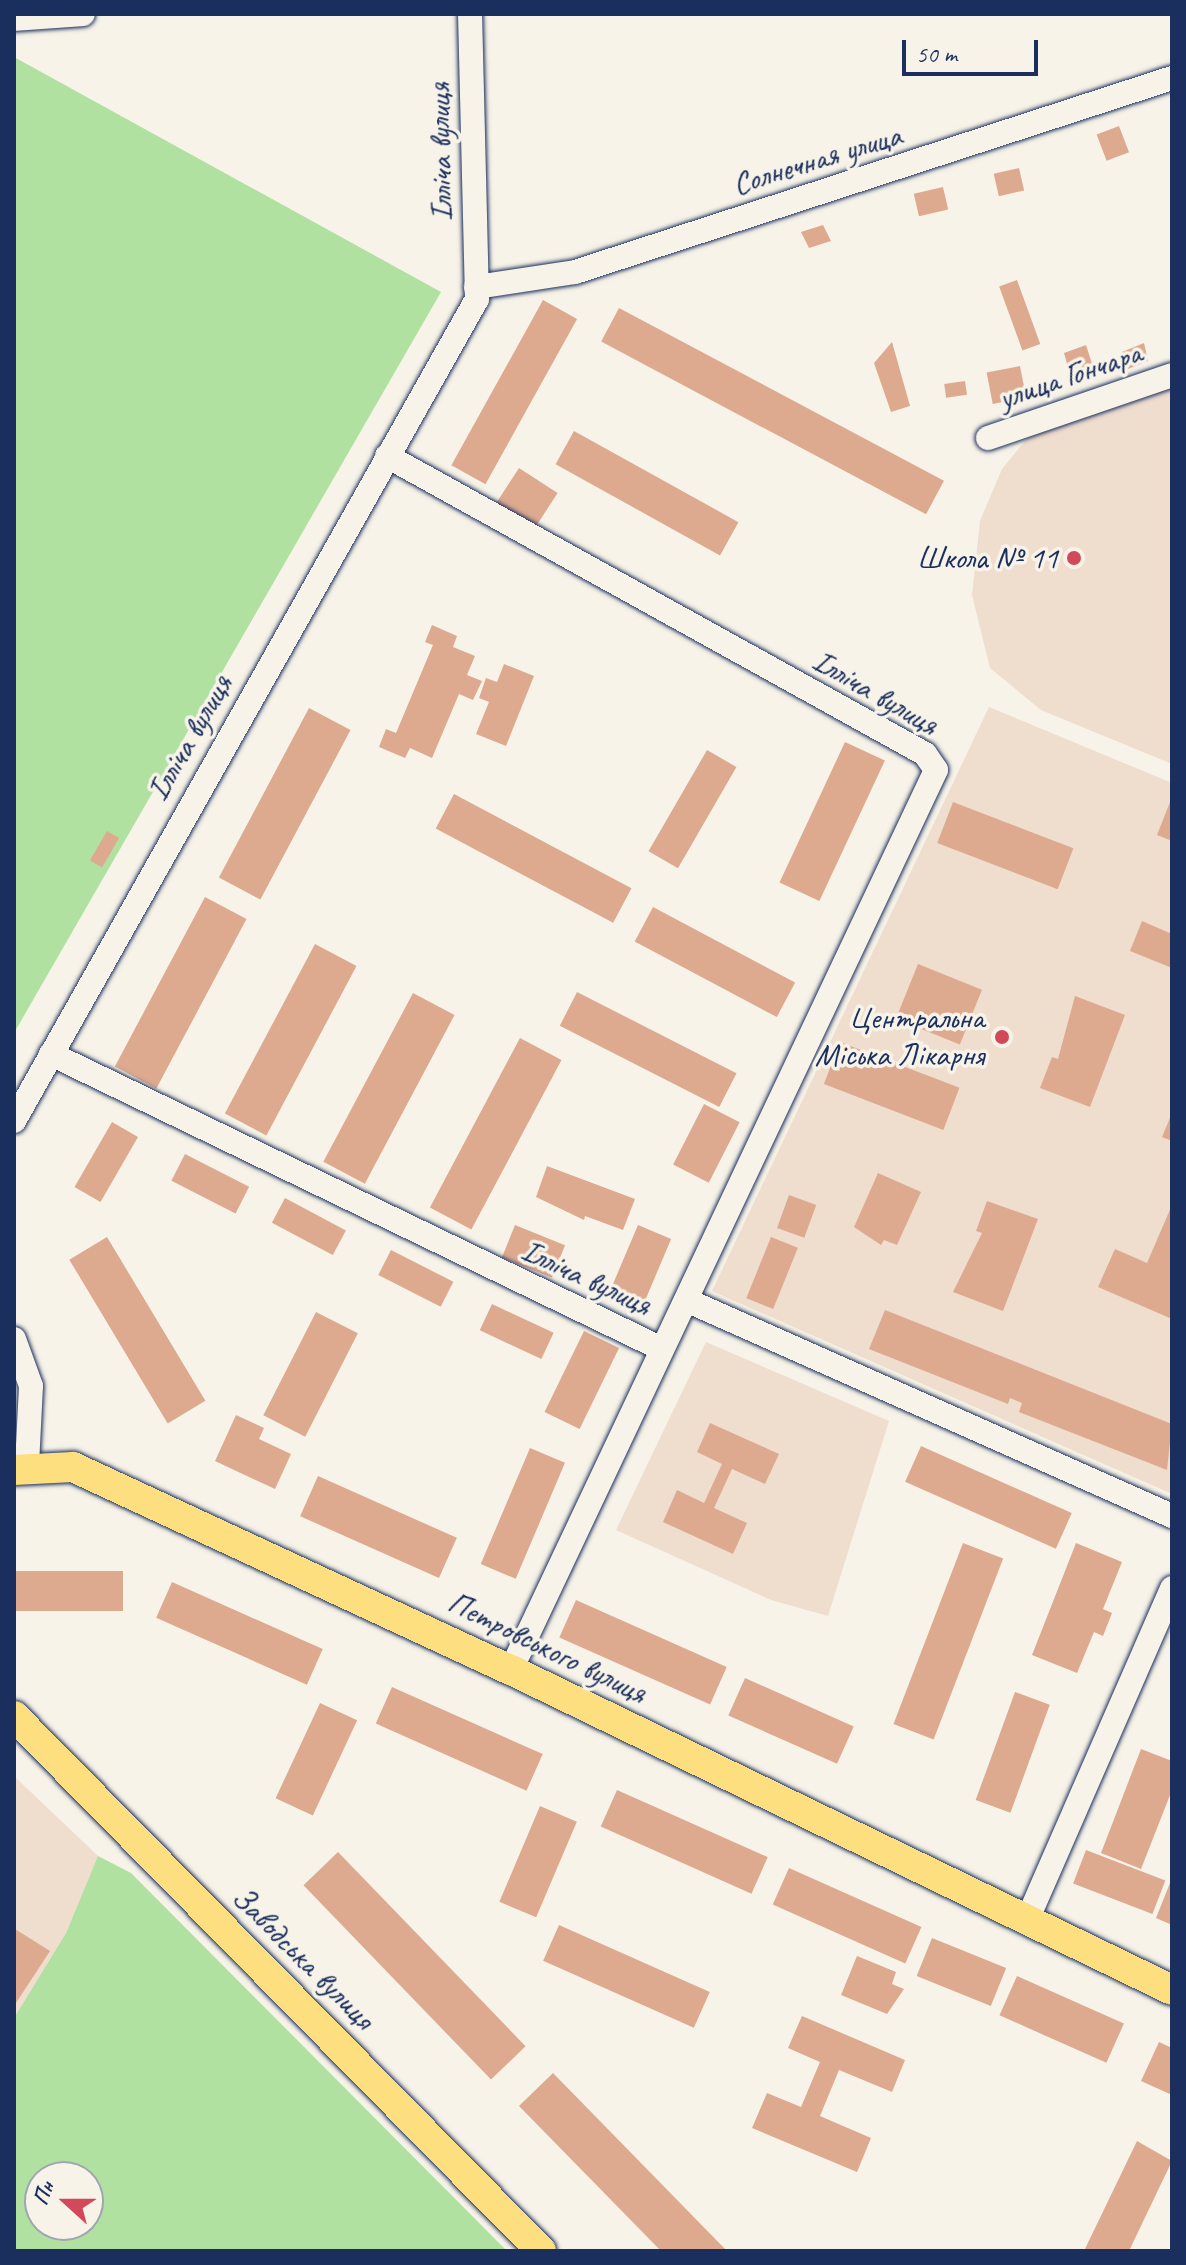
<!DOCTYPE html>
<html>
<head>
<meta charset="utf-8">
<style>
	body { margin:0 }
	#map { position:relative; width:1186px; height:2265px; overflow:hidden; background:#f7f3e8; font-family:Caveat,sans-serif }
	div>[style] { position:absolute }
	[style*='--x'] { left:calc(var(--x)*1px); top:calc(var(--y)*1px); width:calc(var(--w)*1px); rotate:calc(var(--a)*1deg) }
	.built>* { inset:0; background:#efddce }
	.green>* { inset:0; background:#b0e1a1 }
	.building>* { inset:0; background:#ddaa90; transform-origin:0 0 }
	.roads { filter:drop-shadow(0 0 2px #1b2f5e) drop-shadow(0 0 2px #1b2f5e) }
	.minor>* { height:24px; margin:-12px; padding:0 12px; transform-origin:12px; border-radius:12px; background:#f7f3e8 }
	.major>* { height:30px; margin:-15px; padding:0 15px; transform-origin:15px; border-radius:15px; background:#fedf80 }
	.dots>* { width:22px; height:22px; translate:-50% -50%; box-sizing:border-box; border:4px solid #f7f3e8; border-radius:50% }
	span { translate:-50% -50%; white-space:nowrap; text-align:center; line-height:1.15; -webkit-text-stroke:7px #f7f3e8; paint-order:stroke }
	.street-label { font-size:32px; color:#1b2f5e }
	.poi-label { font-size:32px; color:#1b2f5e }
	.right { translate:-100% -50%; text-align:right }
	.frame { position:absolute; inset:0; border:16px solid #1b2f5e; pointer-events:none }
	.north { position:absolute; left:24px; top:2161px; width:80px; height:80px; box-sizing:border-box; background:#f7f3e8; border:2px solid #9fa5b1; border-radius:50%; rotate:291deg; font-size:22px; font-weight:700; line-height:32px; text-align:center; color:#1b2f5e }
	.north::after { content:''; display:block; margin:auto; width:28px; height:36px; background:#d1495b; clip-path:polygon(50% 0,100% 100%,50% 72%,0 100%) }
	.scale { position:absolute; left:902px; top:40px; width:136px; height:36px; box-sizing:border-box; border:4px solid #1b2f5e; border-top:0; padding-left:10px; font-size:24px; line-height:28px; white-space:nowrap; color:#1b2f5e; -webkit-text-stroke:6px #f7f3e8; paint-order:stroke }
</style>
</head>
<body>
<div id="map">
	<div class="built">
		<i style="clip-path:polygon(1172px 387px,1172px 764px,1041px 710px,990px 668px,972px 595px,980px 521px,1002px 469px,1029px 436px)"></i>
		<i style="clip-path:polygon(989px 707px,1172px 783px,1172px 1494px,712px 1291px)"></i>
		<i style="clip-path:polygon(706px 1342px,889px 1421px,828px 1616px,771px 1600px,616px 1530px)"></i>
		<i style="clip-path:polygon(14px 1776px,98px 1856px,66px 1933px,14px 2018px)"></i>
	</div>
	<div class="green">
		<i style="clip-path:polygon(14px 57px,441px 292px,14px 1033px)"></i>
		<i style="clip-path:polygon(evenodd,98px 1856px,131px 1873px,507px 2251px,14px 2251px,14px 2018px,66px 1933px,98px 1856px,40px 2177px,88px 2177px,88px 2225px,40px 2225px,40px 2177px)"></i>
	</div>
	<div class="building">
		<i style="left:1119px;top:126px;width:28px;height:24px;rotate:69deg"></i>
		<i style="left:1019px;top:168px;width:23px;height:26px;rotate:77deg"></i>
		<i style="left:943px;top:187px;width:23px;height:30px;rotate:77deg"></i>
		<i style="clip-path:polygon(823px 225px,831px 241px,809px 248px,801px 232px)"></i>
		<i style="left:1017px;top:280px;width:68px;height:19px;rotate:70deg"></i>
		<i style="left:543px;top:300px;width:39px;height:189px;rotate:29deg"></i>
		<i style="left:619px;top:308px;width:368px;height:38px;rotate:28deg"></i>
		<i style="clip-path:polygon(892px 342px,910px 406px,891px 412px,874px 363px)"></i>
		<i style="clip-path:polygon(1144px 343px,1148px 361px,1128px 369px,1122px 352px)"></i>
		<i style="clip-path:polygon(1086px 345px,1096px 376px,1072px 381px,1064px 353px)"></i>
		<i style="left:1020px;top:366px;width:32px;height:34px;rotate:79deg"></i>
		<i style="left:965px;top:381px;width:14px;height:21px;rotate:82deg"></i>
		<i style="left:574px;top:431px;width:188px;height:38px;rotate:29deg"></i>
		<i style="left:519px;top:468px;width:46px;height:42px;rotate:33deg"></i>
		<i style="clip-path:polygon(432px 625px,457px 636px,453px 647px,475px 656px,467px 675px,482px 681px,473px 700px,459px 694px,432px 758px,410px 748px,405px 758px,379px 747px,386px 729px,396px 733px,433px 645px,425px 642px)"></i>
		<i style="clip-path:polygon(504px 664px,534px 676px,506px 746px,476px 734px,489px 702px,479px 698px,486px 678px,497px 682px)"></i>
		<i style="left:309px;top:708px;width:47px;height:192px;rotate:28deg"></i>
		<i style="left:845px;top:742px;width:44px;height:155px;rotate:25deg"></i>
		<i style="left:707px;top:750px;width:34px;height:117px;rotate:30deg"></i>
		<i style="left:454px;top:794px;width:201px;height:39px;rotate:28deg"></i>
		<i style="clip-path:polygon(1172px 797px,1172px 841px,1157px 835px)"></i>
		<i style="left:953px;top:802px;width:129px;height:44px;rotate:21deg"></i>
		<i style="left:107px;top:831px;width:14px;height:34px;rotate:30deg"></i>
		<i style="left:205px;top:897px;width:47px;height:192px;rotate:28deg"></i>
		<i style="left:653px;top:907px;width:161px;height:39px;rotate:28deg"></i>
		<i style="clip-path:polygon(1142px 921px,1172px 934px,1172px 968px,1130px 951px)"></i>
		<i style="left:315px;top:944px;width:47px;height:192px;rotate:28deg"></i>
		<i style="left:918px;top:964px;width:69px;height:59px;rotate:22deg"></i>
		<i style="left:577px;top:992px;width:179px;height:38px;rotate:27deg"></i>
		<i style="left:413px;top:993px;width:47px;height:191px;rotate:28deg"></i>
		<i style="clip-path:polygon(1075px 996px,1125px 1015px,1090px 1107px,1040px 1088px,1052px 1057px,1058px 1059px)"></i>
		<i style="left:520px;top:1038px;width:47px;height:192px;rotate:28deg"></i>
		<i style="left:840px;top:1042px;width:128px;height:45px;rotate:21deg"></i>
		<i style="left:704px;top:1104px;width:40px;height:68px;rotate:27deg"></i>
		<i style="clip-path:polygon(1172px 1113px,1172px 1141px,1162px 1137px)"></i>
		<i style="left:112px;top:1122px;width:30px;height:75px;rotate:30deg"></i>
		<i style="left:185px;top:1154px;width:72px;height:30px;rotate:27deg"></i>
		<i style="clip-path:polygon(547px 1166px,635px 1199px,623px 1230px,585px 1216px,584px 1220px,536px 1197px)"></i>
		<i style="clip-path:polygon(878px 1173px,921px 1192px,897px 1245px,884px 1240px,881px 1245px,854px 1227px)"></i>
		<i style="left:789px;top:1195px;width:29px;height:35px;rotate:20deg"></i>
		<i style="left:285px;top:1198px;width:69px;height:28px;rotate:28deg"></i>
		<i style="clip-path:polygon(987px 1201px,1038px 1219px,1003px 1311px,953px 1292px,982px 1233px,976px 1231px)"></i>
		<i style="clip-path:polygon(1172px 1205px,1172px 1319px,1098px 1287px,1115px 1249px,1147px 1263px)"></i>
		<i style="left:515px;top:1225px;width:54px;height:35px;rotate:22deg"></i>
		<i style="left:638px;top:1225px;width:36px;height:77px;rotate:23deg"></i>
		<i style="left:107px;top:1237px;width:191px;height:44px;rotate:59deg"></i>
		<i style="left:771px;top:1237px;width:29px;height:66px;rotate:22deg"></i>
		<i style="left:391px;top:1250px;width:70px;height:28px;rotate:27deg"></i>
		<i style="left:492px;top:1304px;width:68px;height:29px;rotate:25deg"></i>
		<i style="clip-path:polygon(885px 1310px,1172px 1424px,1167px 1470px,1019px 1412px,1022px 1403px,1010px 1398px,1008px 1404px,869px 1349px)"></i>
		<i style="left:316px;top:1312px;width:47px;height:116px;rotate:27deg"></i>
		<i style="left:584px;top:1331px;width:39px;height:90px;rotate:26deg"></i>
		<i style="clip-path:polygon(236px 1415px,264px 1428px,259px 1439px,291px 1454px,275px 1489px,215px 1461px)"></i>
		<i style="clip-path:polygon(710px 1423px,779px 1454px,765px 1484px,732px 1469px,714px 1508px,747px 1523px,733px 1554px,663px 1522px,677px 1490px,704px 1503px,722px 1464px,697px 1452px)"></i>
		<i style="left:921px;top:1446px;width:165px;height:39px;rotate:24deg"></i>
		<i style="left:530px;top:1448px;width:38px;height:126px;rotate:23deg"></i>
		<i style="left:318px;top:1476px;width:152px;height:44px;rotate:24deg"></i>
		<i style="left:963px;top:1543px;width:43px;height:194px;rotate:21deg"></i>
		<i style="clip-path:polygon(1076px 1543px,1122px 1562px,1103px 1609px,1112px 1613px,1103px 1636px,1094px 1632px,1077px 1673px,1032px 1655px)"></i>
		<i style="left:14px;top:1571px;width:109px;height:40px"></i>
		<i style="left:172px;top:1582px;width:165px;height:39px;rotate:24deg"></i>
		<i style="left:576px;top:1600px;width:165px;height:41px;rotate:24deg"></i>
		<i style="left:745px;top:1678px;width:119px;height:41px;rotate:24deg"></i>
		<i style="left:392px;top:1687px;width:165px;height:40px;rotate:24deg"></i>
		<i style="left:1015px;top:1692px;width:37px;height:115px;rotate:20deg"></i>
		<i style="left:320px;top:1703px;width:41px;height:105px;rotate:25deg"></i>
		<i style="clip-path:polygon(1141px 1749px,1172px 1761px,1172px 1790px,1141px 1869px,1101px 1853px)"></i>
		<i style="left:617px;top:1790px;width:165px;height:40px;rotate:24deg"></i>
		<i style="left:540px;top:1806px;width:40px;height:104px;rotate:23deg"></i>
		<i style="left:1086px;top:1850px;width:85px;height:36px;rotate:21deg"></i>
		<i style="left:338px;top:1852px;width:270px;height:48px;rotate:46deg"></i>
		<i style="left:789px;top:1868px;width:145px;height:40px;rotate:24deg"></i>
		<i style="clip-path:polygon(1172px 1878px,1172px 1925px,1156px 1918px)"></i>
		<i style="left:559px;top:1925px;width:165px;height:39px;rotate:24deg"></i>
		<i style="clip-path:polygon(15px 1929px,50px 1951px,14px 2006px,14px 1931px)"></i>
		<i style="left:932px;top:1938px;width:80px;height:41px;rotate:22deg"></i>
		<i style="clip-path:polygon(857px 1956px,896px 1972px,892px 1984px,904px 1989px,887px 2014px,841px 1995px)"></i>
		<i style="left:1017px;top:1976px;width:117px;height:43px;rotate:24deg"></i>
		<i style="clip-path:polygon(802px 2016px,905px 2060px,892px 2092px,839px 2070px,820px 2116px,871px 2138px,857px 2172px,752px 2128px,767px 2093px,801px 2107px,820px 2062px,788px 2048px)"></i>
		<i style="clip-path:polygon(1159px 2042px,1172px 2048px,1172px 2095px,1141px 2081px)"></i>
		<i style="clip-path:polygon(553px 2073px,727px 2251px,661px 2251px,519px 2106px)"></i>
		<i style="clip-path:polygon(1137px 2141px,1172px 2161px,1129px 2251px,1084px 2251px)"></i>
	</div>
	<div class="roads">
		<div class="minor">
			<i style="--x:14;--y:19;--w:69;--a:-4.1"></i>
			<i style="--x:476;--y:287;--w:100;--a:-8.6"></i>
			<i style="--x:575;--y:272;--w:628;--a:-18"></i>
			<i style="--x:988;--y:438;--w:194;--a:-18.9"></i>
			<i style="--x:387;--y:456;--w:615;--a:28.98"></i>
			<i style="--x:925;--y:754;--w:19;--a:55"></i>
			<i style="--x:936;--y:770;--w:995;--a:115.28"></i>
			<i style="--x:51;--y:1054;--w:678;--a:25.77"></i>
			<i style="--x:14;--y:1121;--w:943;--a:-60.61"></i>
			<i style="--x:477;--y:299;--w:285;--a:-91.4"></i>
			<i style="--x:686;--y:1300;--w:532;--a:23.96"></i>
			<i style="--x:14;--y:1339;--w:50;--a:70.1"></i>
			<i style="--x:31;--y:1386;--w:80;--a:92.9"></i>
			<i style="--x:1028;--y:1918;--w:360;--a:-66.4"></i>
		</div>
		<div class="major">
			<i style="--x:14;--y:1470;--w:59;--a:-2.9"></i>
			<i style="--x:73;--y:1467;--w:483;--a:24.9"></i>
			<i style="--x:511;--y:1670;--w:734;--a:25.83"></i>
			<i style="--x:14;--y:1716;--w:751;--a:45.43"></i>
		</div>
	</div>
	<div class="dots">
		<i style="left:1074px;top:558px;background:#d1495b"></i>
		<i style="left:1002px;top:1037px;background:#d1495b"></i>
	</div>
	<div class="street-label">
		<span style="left:441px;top:152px;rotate:-91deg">Ілліча вулиця</span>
		<span style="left:817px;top:160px;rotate:-17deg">Солнечная улица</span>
		<span style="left:1070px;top:376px;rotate:-19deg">улица Гончара</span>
		<span style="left:875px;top:693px;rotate:30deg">Ілліча вулиця</span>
		<span style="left:190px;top:738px;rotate:-60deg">Ілліча вулиця</span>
		<span style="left:586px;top:1278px;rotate:25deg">Ілліча вулиця</span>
		<span style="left:547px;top:1648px;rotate:26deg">Петровського вулиця</span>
		<span style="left:303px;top:1958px;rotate:45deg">Заводська вулиця</span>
	</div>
	<div class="poi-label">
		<span class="right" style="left:1058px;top:558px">Школа № 11</span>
		<span class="right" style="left:984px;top:1037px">Центральна<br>Міська Лікарня</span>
	</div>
	<div class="frame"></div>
	<div class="north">Пн</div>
	<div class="scale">50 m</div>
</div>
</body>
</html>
